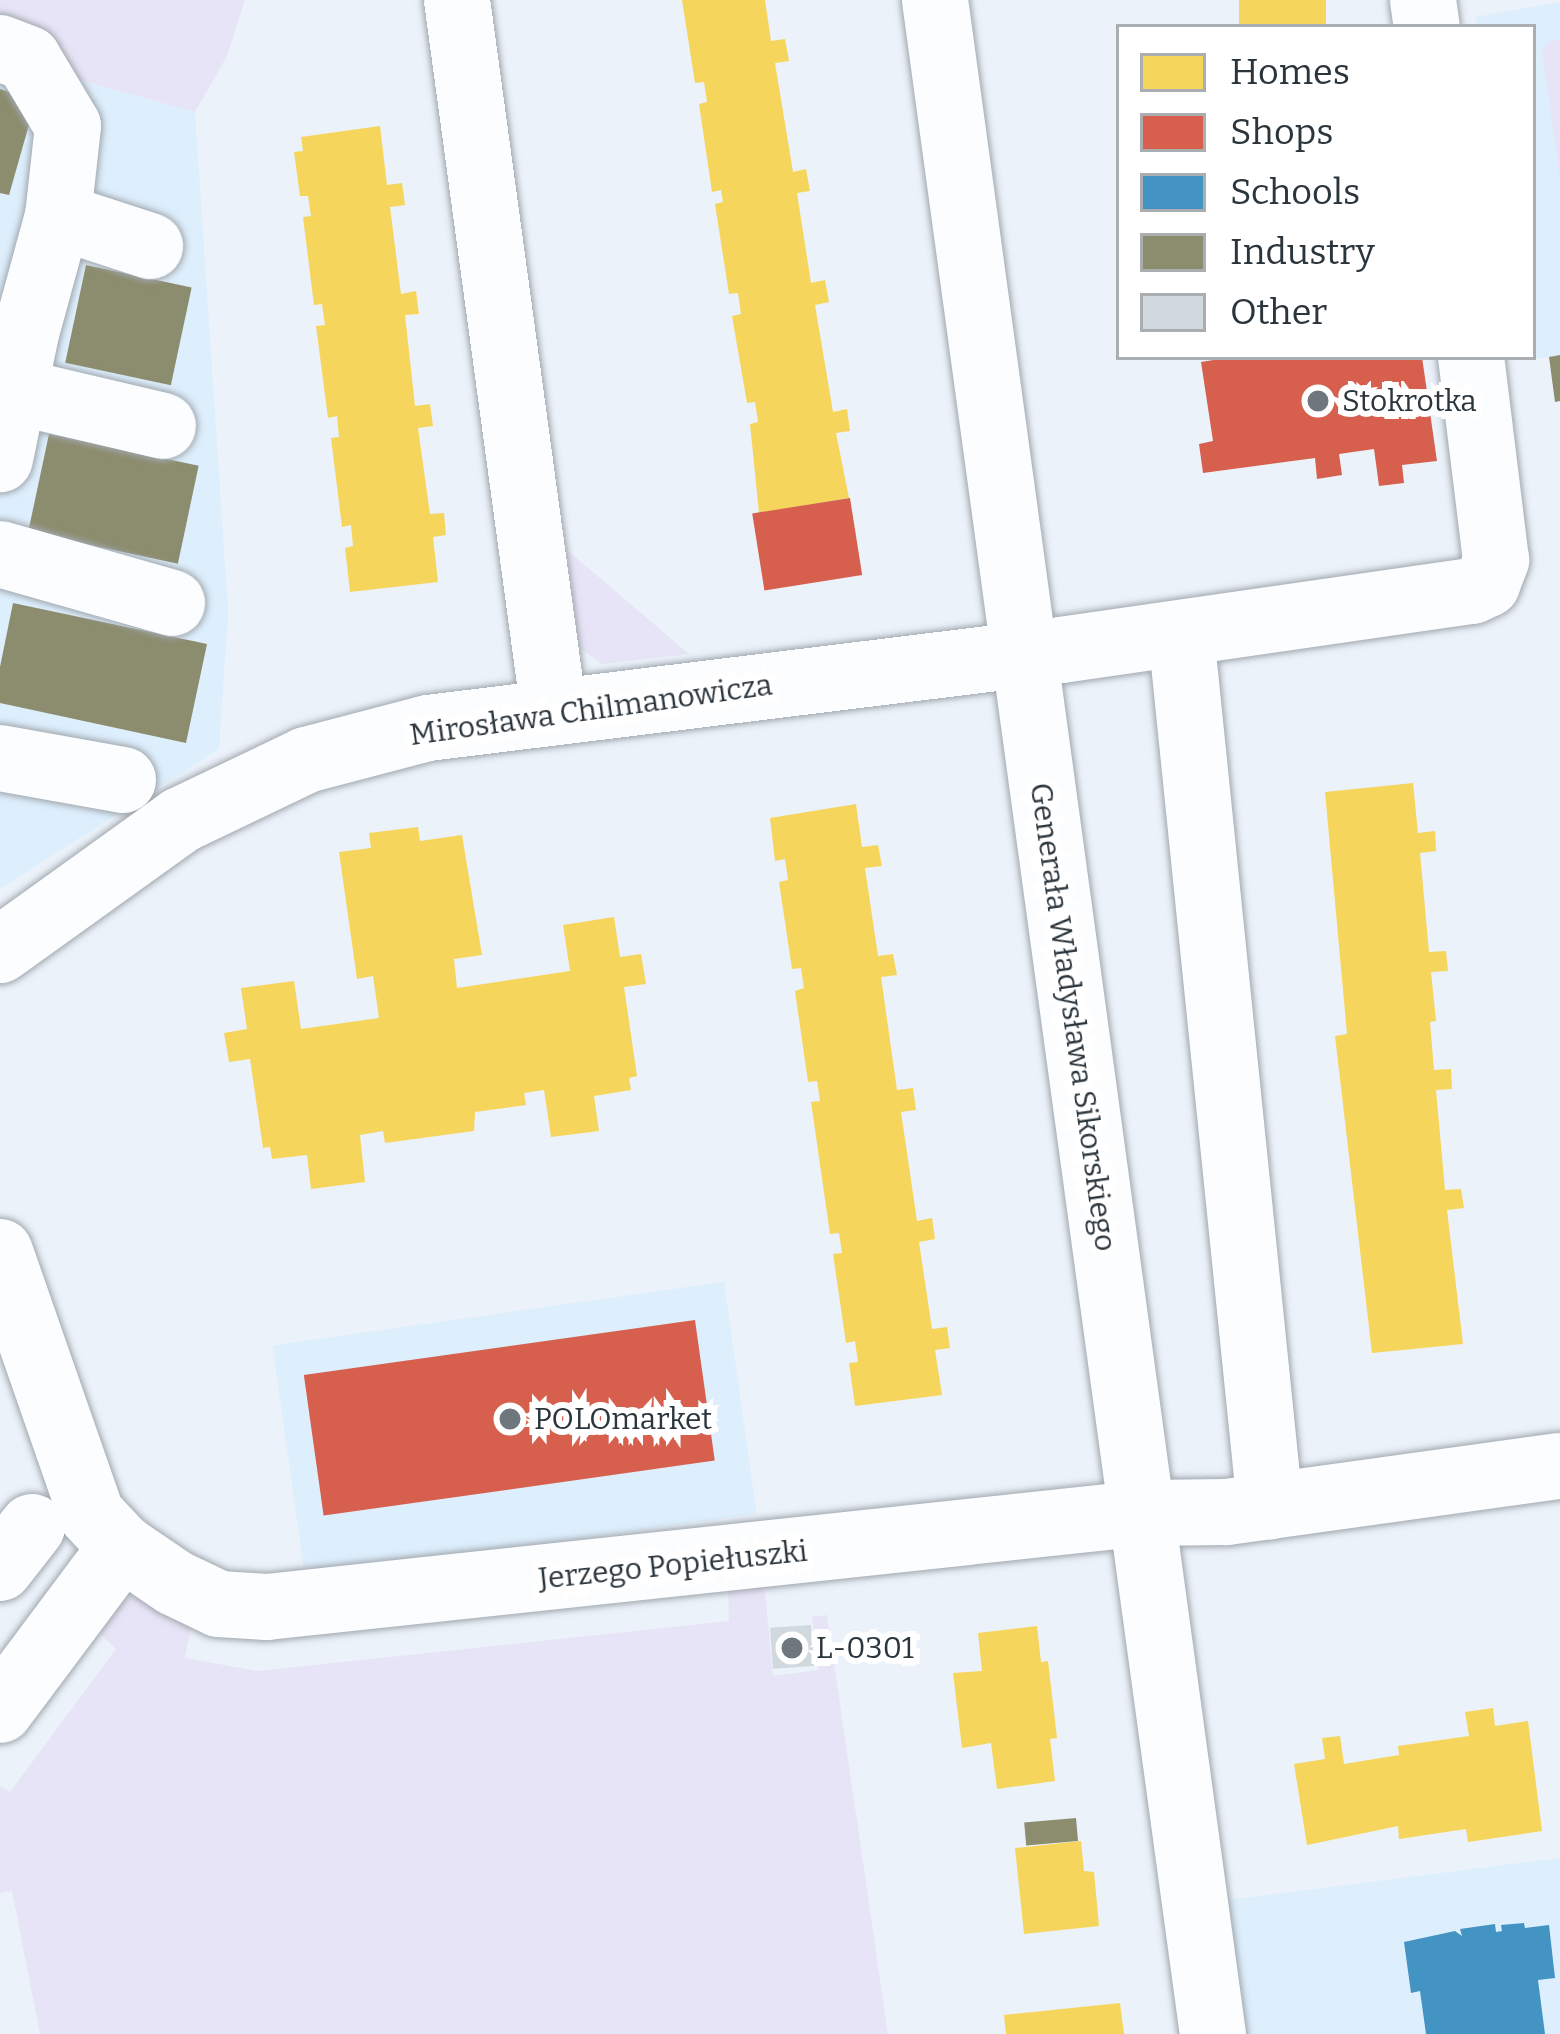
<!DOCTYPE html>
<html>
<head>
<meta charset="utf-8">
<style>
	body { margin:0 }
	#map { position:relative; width:1560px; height:2034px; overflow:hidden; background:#ebf2f9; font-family:Bitter,serif }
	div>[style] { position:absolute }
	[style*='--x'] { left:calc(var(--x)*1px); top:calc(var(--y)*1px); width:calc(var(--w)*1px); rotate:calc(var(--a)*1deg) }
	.built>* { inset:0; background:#ddeefc; transform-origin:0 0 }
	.green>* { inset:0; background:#e8e4f7 }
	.homes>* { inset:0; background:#f6d55c; transform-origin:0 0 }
	.shops>* { inset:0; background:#d6604d; transform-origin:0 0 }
	.schools>* { inset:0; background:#4393c3 }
	.industry>* { inset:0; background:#8c8c6e; transform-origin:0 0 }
	.building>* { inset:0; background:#d0d9dd; transform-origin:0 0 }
	.roads { filter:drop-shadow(0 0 3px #a1a8af) drop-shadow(0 0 3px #a1a8af) }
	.minor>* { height:66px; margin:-33px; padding:0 33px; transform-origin:33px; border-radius:33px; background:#fcfdfe }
	.dots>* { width:33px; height:33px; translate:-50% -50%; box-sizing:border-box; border:6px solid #fff; border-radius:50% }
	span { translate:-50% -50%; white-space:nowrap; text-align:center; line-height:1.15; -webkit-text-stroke:12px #fff; paint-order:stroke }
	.poi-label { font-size:30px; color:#2b353c }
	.left { translate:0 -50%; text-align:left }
	.street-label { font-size:30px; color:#2b353c }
	.legend { position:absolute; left:1116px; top:24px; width:420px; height:336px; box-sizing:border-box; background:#fff; border:3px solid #aaaeb1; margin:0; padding:15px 21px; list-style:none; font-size:36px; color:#2b353c }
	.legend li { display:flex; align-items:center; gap:24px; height:60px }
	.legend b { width:60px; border:3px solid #aaaeb1 }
</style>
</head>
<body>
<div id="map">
	<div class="built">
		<i style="clip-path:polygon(1560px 2px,1560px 355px,1524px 361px,1533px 357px,1533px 27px,1477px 27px,1476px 17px)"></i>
		<i style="clip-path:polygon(0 58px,195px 112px,228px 612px,219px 749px,0 889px)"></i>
		<i style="left:724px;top:1282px;width:234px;height:456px;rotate:82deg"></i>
		<i style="clip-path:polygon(1560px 1858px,1560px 2034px,1238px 2034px,1220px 1901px)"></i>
	</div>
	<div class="green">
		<i style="clip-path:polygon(0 0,245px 0,227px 56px,195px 112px,0 58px)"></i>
		<i style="clip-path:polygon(1552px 39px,1560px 40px,1560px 178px,1542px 50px)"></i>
		<i style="clip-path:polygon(567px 550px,689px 654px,602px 664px,579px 647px)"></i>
		<i style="clip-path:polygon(754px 1582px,765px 1591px,773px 1676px,818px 1670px,812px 1617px,827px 1615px,888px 2034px,40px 2034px,12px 1891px,0 1893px,0 1786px,10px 1792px,116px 1649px,97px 1631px,107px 1602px,147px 1596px,192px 1621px,185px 1658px,257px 1671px,729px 1621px,728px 1587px)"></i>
	</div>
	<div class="homes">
		<i style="clip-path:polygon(682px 0,765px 0,771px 41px,785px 39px,789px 61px,775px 63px,793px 172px,806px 169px,810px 191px,797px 193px,811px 283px,825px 280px,829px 302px,815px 305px,833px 412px,847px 409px,850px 431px,836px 433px,849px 498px,759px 513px,750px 424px,758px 422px,755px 402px,747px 403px,732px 316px,741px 314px,738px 293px,729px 294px,715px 204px,723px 202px,721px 190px,712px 192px,699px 104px,707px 102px,704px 82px,695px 83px)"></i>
		<i style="left:1239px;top:0;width:87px;height:27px"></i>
		<i style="clip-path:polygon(380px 126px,387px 185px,402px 183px,405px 205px,390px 207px,401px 294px,416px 291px,419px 314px,405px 315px,415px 406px,430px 404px,433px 426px,418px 428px,430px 514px,444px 513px,446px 535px,433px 537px,438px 582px,350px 592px,345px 548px,353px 546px,351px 525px,342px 527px,331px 438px,339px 437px,337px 416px,328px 418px,316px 326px,325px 325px,322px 304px,314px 305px,303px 217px,311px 216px,308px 196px,300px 196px,294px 152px,303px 151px,301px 137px)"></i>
		<i style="clip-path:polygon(1413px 783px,1418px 833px,1435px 831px,1436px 851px,1420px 853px,1429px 952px,1446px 951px,1448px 971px,1431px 972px,1436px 1021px,1430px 1022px,1434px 1070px,1451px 1069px,1452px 1089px,1436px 1090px,1445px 1190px,1461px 1189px,1464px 1208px,1447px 1210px,1463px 1344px,1372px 1353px,1335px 1036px,1347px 1034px,1325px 792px)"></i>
		<i style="clip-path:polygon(856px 804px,862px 847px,878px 845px,882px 866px,865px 868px,878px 956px,893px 954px,897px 975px,881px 977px,897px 1090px,913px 1088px,916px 1110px,901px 1112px,917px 1221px,932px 1218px,935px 1239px,919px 1242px,932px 1329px,947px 1327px,950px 1348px,935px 1350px,942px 1395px,855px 1406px,849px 1363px,858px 1362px,855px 1341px,846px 1343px,833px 1254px,842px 1253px,839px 1233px,830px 1234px,811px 1102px,820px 1101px,817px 1081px,808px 1082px,795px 991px,804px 988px,801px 968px,792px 969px,779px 882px,788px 880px,785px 859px,775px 861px,770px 818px)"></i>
		<i style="clip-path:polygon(418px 827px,420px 841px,462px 835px,482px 955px,454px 959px,457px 988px,570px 971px,563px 925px,614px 917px,620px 957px,641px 954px,646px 984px,624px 987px,637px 1076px,629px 1078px,631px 1090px,594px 1096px,599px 1131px,551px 1137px,544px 1090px,524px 1093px,526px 1105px,475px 1112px,474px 1131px,385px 1143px,383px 1131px,360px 1135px,365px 1182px,311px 1189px,307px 1155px,272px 1159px,270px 1147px,263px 1148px,250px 1059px,229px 1062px,224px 1033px,247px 1029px,241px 988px,294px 981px,301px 1029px,379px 1018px,373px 976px,357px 979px,339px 852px,371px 848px,369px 833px)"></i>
		<i style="clip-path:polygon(1037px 1626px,1041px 1662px,1048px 1661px,1057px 1738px,1050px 1739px,1055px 1781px,997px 1789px,991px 1743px,962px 1748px,953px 1673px,982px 1671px,978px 1633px)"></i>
		<i style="clip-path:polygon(1493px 1708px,1495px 1726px,1528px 1721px,1542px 1831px,1468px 1842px,1466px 1829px,1399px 1839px,1398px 1826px,1307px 1845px,1294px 1764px,1325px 1759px,1322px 1738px,1340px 1736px,1344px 1764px,1399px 1755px,1398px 1746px,1469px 1736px,1465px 1712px)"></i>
		<i style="clip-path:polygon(1081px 1841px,1084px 1871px,1094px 1872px,1099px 1926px,1024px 1934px,1015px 1848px)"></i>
		<i style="clip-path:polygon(1120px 2003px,1124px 2034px,1006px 2034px,1004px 2015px)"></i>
	</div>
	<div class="shops">
		<i style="clip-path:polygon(1232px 357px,1422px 357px,1437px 461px,1402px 465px,1404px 483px,1379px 486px,1374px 449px,1339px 454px,1342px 475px,1317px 479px,1315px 458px,1203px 473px,1199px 444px,1213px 441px,1201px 362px)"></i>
		<i style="left:850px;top:498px;width:78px;height:99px;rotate:81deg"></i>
		<i style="left:695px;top:1320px;width:142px;height:395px;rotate:82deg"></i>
	</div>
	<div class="schools">
		<i style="clip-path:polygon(1524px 1923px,1525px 1928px,1549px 1925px,1555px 1978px,1538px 1980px,1545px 2034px,1426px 2034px,1420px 1991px,1411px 1993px,1404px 1942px,1455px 1931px,1462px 1936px,1460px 1929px,1495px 1924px,1496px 1932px,1502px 1931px,1501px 1925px)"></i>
	</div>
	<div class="industry">
		<i style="clip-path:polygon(0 89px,36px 100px,9px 195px,0 193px)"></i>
		<i style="left:86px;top:265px;width:108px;height:100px;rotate:12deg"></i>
		<i style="clip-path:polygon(1560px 355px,1560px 401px,1555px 402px,1549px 357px)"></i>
		<i style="left:49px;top:434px;width:153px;height:100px;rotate:12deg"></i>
		<i style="clip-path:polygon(13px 603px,207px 644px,186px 743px,0 703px,0 667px)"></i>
		<i style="left:1076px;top:1818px;width:23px;height:52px;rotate:85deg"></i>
	</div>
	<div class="building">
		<i style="left:811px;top:1625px;width:41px;height:41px;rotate:86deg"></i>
	</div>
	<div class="roads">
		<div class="minor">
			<i style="--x:457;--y:0;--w:719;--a:82.24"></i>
			<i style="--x:935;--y:0;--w:2053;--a:82.22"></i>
			<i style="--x:1423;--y:0;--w:27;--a:82"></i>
			<i style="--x:0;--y:48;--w:30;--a:21"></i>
			<i style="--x:28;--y:59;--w:78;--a:59.2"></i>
			<i style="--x:68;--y:126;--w:91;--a:96.3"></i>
			<i style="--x:58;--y:216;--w:121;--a:105.3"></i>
			<i style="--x:26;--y:333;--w:129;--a:101.7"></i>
			<i style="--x:58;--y:216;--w:97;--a:18.1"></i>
			<i style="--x:14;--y:391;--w:153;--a:13.2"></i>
			<i style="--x:0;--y:554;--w:179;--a:15.9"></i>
			<i style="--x:1181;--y:634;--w:877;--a:84.17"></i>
			<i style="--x:0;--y:758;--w:125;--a:10.1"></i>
			<i style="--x:0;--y:950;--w:223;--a:-35.7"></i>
			<i style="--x:181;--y:820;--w:139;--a:-25.6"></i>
			<i style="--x:306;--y:760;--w:126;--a:-14.7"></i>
			<i style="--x:428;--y:728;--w:638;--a:-7.02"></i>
			<i style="--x:1061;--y:650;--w:415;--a:-8.2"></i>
			<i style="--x:1472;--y:591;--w:17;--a:-25"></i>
			<i style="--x:1487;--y:584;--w:26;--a:-69"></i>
			<i style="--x:1496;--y:560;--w:205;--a:-97"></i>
			<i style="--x:0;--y:1252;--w:277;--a:70.8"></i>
			<i style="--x:91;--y:1514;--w:45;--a:46.8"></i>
			<i style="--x:122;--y:1547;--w:64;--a:34.2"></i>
			<i style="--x:175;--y:1583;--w:49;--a:25.5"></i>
			<i style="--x:219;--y:1604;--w:48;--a:3.6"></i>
			<i style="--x:267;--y:1607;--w:883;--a:-6.11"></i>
			<i style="--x:1145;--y:1513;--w:82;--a:-0.7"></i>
			<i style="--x:1227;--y:1512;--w:336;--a:-7.9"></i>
			<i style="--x:0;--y:1568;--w:52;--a:-52"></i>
			<i style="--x:0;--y:1710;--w:204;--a:-53.2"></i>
		</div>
	</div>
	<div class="dots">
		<i style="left:1318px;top:401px;background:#6e777e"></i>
		<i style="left:510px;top:1419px;background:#6e777e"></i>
		<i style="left:792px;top:1648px;background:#6e777e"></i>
	</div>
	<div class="poi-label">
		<span class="left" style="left:1342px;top:401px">Stokrotka</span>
		<span class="left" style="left:534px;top:1419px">POLOmarket</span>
		<span class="left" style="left:816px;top:1648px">L-0301</span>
	</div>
	<div class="street-label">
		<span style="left:591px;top:710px;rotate:-8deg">Mirosława Chilmanowicza</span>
		<span style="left:1073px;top:1017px;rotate:82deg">Generała Władysława Sikorskiego</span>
		<span style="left:673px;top:1565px;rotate:-6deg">Jerzego Popiełuszki</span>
	</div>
	<ul class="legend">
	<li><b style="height:33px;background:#f6d55c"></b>Homes</li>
	<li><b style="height:33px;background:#d6604d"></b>Shops</li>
	<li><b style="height:33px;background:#4393c3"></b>Schools</li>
	<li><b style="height:33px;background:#8c8c6e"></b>Industry</li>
	<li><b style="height:33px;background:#d0d9dd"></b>Other</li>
	</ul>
</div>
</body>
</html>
